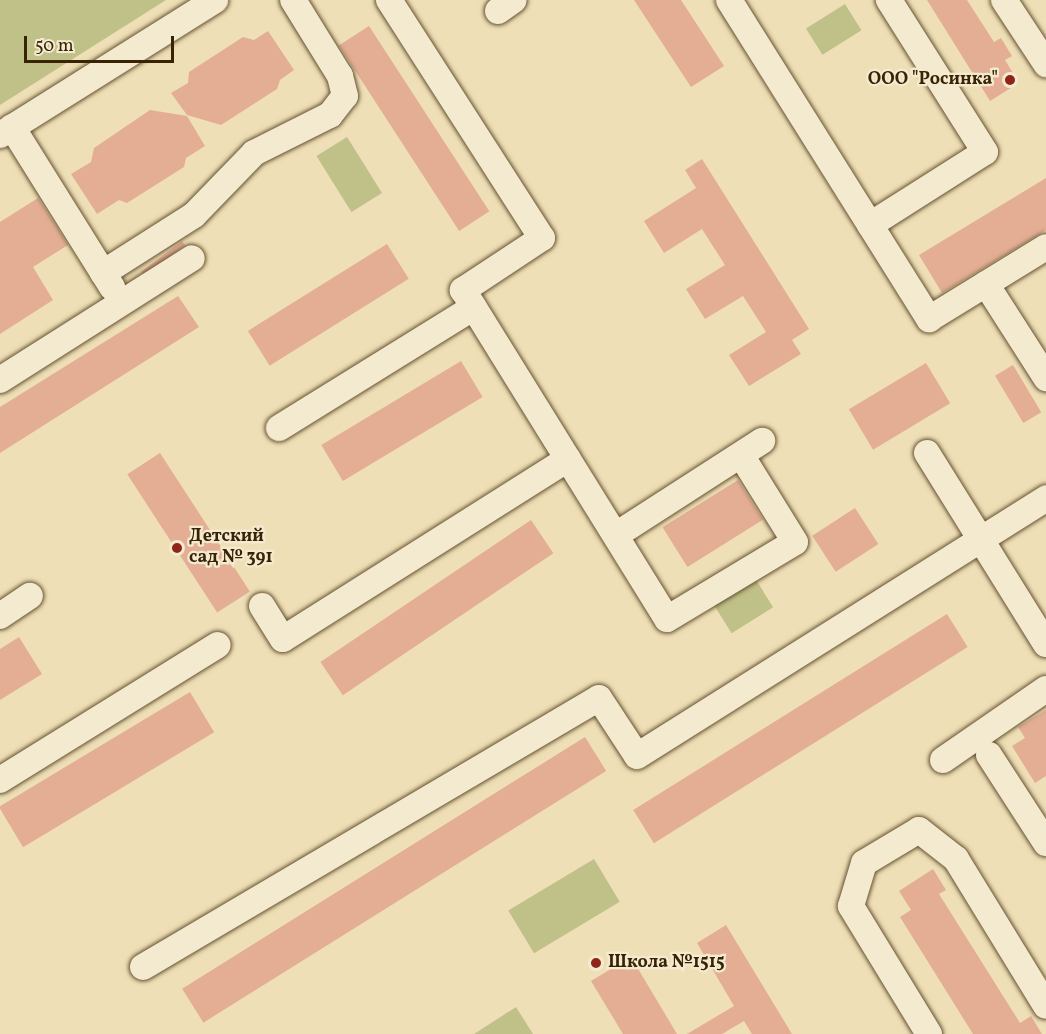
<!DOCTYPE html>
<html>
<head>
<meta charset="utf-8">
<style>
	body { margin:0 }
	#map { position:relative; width:1046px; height:1034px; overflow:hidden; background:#eedfb6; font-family:Vollkorn,serif }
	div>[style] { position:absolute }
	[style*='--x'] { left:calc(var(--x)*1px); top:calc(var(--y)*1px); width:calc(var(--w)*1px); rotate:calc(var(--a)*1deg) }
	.green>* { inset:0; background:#c0c089; transform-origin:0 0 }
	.building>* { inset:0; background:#e4ae95; transform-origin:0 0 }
	.roads { filter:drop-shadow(0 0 2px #665231) drop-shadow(0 0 2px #665231) }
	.minor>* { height:26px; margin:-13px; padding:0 13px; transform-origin:13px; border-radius:13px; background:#f4ead0 }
	.dots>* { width:16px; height:16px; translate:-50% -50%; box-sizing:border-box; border:3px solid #f4ead0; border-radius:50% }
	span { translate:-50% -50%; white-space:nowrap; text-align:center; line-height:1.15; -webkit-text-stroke:4.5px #f4ead0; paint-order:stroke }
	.poi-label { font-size:18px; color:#392305; font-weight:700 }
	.right { translate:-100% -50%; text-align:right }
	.left { translate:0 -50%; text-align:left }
	.scale { position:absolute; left:24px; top:36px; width:150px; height:27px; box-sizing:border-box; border:3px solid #392305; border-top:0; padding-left:8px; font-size:18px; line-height:21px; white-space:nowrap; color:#392305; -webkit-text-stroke:4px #f4ead0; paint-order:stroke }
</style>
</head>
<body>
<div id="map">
	<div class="green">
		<i style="clip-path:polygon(0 0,166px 0,0 105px)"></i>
		<i style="left:845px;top:4px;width:31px;height:46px;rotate:58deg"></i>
		<i style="left:347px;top:137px;width:66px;height:36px;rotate:58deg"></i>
		<i style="left:753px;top:575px;width:38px;height:49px;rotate:58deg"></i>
		<i style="left:594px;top:859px;width:50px;height:100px;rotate:59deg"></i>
		<i style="clip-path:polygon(516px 1007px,533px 1034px,474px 1034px)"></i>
	</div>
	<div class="building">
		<i style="clip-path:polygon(634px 0,681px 0,724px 66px,691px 87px)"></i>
		<i style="clip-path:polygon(927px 0,967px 0,994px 42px,1001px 38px,1012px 56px,1005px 60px,1013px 73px,1008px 76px,1014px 86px,990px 101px)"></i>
		<i style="left:369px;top:26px;width:221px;height:36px;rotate:57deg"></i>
		<i style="clip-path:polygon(268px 31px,294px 70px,280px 80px,277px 89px,221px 125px,187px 115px,171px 93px,188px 83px,189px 72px,243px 37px,254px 40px)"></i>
		<i style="clip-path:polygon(150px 110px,187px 116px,205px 146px,186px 158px,184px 167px,127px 203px,119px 200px,97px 214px,71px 174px,91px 162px,94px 148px)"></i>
		<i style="clip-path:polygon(702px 159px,809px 329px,792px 340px,801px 354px,749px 386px,729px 355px,766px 332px,743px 296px,705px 319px,686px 289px,725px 265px,702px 229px,664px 253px,644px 221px,696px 188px,685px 170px)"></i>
		<i style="clip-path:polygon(1046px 178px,1046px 230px,942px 293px,919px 255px)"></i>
		<i style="clip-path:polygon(38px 198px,68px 245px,33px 267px,53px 300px,0 334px,0 222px)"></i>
		<i style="left:182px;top:241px;width:5px;height:51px;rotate:53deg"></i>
		<i style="left:387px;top:244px;width:41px;height:164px;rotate:58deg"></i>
		<i style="clip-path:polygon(178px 296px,199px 327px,0 453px,0 407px)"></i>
		<i style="left:461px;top:361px;width:42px;height:163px;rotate:59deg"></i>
		<i style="left:926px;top:363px;width:47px;height:90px;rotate:59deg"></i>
		<i style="left:1013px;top:365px;width:55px;height:21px;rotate:59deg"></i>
		<i style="left:160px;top:453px;width:165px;height:39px;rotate:57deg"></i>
		<i style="left:738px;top:480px;width:47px;height:89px;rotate:58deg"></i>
		<i style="left:855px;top:508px;width:43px;height:51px;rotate:57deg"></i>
		<i style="left:531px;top:520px;width:40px;height:254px;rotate:56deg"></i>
		<i style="left:947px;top:614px;width:39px;height:370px;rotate:58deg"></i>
		<i style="clip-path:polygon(19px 637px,42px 674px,0 700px,0 649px)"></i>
		<i style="left:190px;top:692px;width:47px;height:223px;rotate:59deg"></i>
		<i style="clip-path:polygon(1046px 710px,1046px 776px,1035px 783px,1012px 746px,1025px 738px,1018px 727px)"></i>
		<i style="left:585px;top:737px;width:40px;height:475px;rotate:58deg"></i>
		<i style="clip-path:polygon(933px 869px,946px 890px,939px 894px,1020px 1023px,1031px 1016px,1042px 1034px,973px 1034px,900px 917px,911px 910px,899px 891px)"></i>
		<i style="clip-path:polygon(726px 925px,792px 1034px,752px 1034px,744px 1021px,722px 1034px,687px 1034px,734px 1006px,697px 943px)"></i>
		<i style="clip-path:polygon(631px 957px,677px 1034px,623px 1034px,591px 981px)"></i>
	</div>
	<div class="roads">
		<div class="minor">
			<i style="--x:389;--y:0;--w:283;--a:57.3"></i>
			<i style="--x:542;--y:238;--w:95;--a:146.6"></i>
			<i style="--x:463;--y:290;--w:387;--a:58.2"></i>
			<i style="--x:667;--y:619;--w:149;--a:-31"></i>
			<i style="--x:795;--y:542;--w:102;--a:-121.8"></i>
			<i style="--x:729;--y:0;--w:377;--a:57.9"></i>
			<i style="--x:929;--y:319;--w:137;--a:-31.6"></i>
			<i style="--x:1004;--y:0;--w:77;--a:56.7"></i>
			<i style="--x:498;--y:11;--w:19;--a:-35"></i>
			<i style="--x:12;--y:127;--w:189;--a:58"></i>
			<i style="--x:0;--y:135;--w:254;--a:-32.1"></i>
			<i style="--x:870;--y:225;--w:136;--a:-32.4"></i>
			<i style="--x:985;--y:152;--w:180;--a:-122.3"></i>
			<i style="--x:103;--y:273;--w:108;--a:-32.5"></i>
			<i style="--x:194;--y:215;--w:86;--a:-45.9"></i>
			<i style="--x:254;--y:153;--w:85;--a:-26.6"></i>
			<i style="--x:330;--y:115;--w:24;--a:-52"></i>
			<i style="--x:345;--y:96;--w:21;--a:-104"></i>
			<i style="--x:340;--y:76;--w:89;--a:-121.7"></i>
			<i style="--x:986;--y:284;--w:112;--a:57.4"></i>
			<i style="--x:0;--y:380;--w:227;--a:-32.4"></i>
			<i style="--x:279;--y:428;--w:229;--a:-31.8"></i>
			<i style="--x:927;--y:453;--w:225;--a:58.1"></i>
			<i style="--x:616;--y:535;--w:174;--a:-32.8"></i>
			<i style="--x:262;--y:606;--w:39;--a:58"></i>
			<i style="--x:283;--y:639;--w:337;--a:-32.3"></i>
			<i style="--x:0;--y:616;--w:36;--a:-34"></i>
			<i style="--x:989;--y:755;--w:105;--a:57.1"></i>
			<i style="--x:943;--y:760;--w:125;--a:-34.6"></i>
			<i style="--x:0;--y:780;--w:256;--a:-31.8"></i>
			<i style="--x:143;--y:967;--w:529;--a:-30.54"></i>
			<i style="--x:599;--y:698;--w:69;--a:56.8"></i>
			<i style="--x:637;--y:756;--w:484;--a:-32.2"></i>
			<i style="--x:929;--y:1034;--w:150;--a:-121.4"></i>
			<i style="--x:851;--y:906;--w:45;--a:-73.2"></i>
			<i style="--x:864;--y:863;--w:64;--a:-31"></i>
			<i style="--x:919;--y:830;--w:47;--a:38.1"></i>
			<i style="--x:956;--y:859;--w:172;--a:58.5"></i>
		</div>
	</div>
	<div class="dots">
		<i style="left:1010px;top:80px;background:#8f2418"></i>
		<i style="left:177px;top:548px;background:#8f2418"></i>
		<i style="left:596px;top:963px;background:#8f2418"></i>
	</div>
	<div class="poi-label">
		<span class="right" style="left:998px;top:80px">ООО "Росинка"</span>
		<span class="left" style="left:189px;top:548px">Детский<br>сад № 391</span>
		<span class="left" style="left:608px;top:963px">Школа №1515</span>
	</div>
	<div class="scale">50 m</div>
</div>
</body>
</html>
